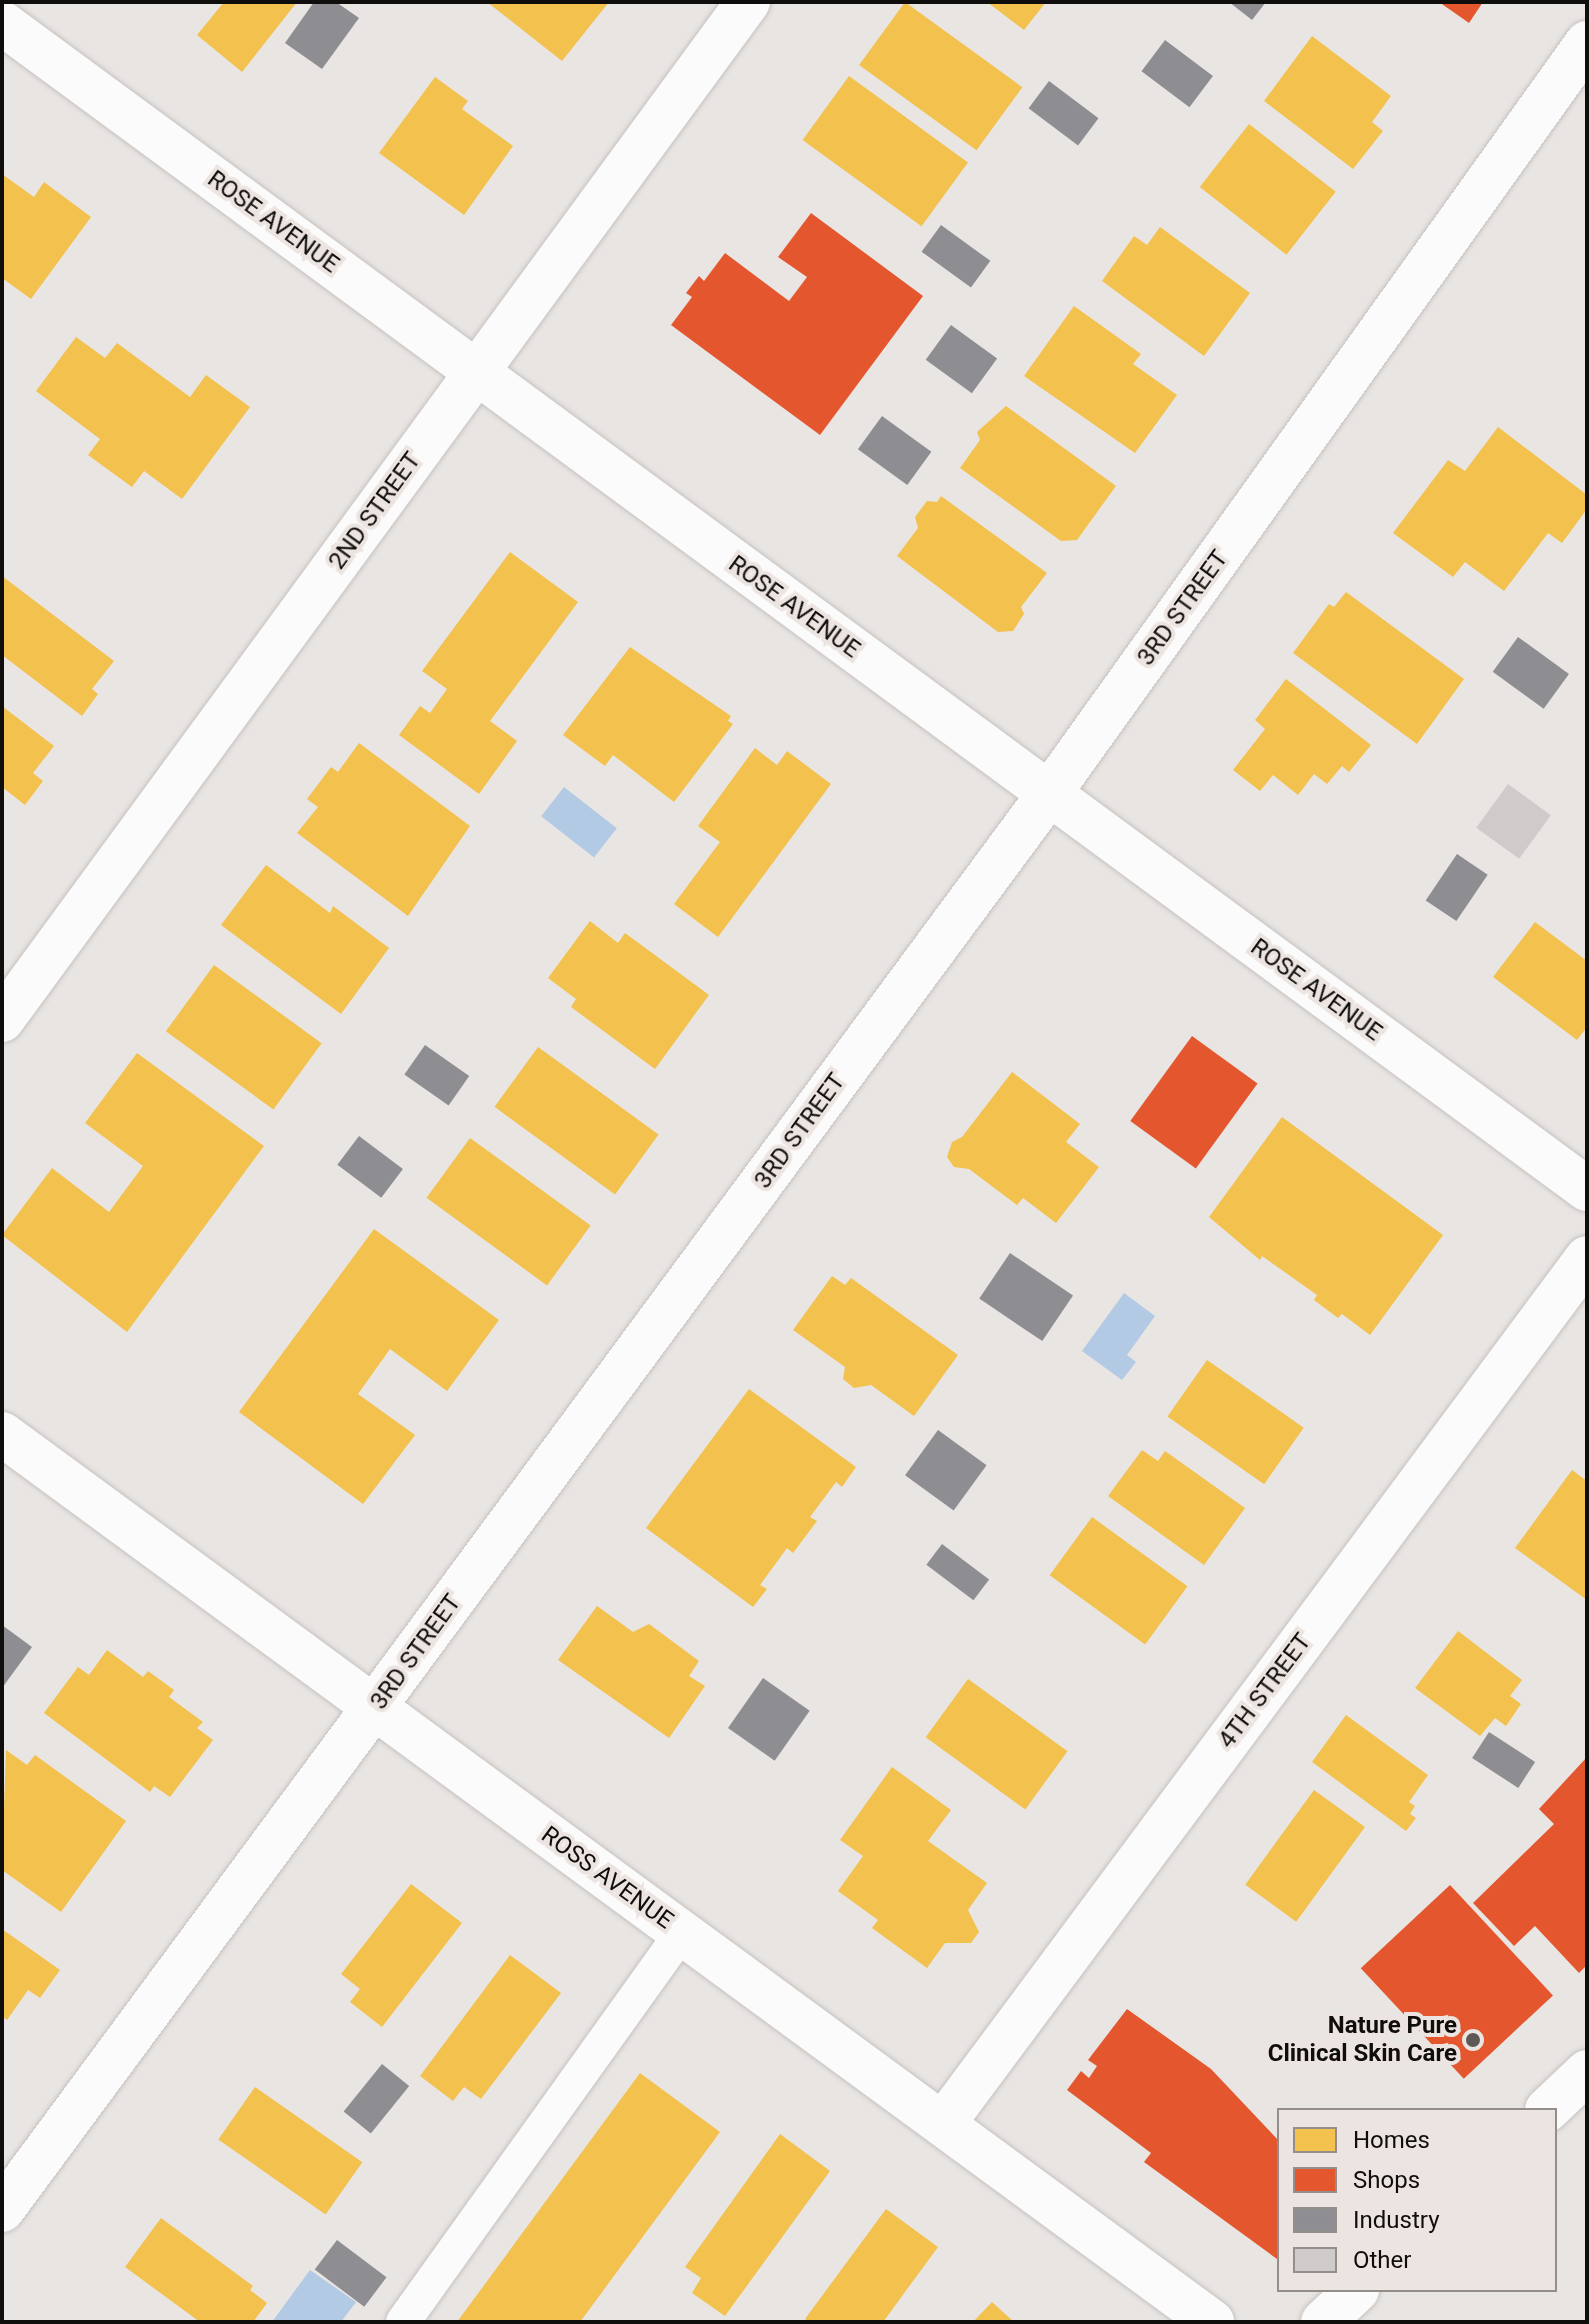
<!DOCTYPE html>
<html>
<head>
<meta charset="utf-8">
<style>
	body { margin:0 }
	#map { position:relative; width:1589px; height:2324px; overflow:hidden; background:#e9e5e3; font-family:Roboto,sans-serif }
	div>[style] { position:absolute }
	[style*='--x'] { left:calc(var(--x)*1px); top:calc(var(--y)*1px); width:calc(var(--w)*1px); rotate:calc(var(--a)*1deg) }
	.water>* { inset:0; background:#b2cae4; transform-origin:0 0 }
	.homes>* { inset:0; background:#f2c14e; transform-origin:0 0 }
	.shops>* { inset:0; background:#e4572e; transform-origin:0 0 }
	.industry>* { inset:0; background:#8d8d92; transform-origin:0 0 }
	.building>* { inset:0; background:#cfcbcb; transform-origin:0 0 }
	.roads { filter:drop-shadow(0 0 2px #c5c2c0) drop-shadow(0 0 2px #c5c2c0) }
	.lane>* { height:34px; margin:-17px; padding:0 17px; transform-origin:17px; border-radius:17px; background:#fcfbfb }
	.street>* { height:44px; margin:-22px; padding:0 22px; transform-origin:22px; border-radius:22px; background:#fcfbfb }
	.dots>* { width:22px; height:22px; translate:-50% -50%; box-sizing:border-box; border:4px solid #ece4e0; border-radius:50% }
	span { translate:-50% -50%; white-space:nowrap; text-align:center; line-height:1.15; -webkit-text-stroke:8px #ece4e0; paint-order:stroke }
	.street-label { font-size:24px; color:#100e0c }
	.poi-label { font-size:24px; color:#100e0c; font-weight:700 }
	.right { translate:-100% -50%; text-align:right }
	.frame { position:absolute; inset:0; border:4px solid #100e0c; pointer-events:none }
	.legend { position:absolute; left:1277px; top:2108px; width:280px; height:184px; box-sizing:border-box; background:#ece4e0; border:2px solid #948e8b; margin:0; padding:10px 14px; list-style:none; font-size:24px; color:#100e0c }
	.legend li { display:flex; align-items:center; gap:16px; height:40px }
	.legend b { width:40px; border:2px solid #948e8b }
</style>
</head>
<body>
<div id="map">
	<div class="water">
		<i style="left:564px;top:787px;width:67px;height:37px;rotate:38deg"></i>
		<i style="clip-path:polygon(1124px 1293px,1155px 1316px,1127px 1355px,1136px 1362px,1122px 1380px,1082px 1351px)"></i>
		<i style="clip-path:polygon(310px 2270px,356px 2302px,341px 2322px,272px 2322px)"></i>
	</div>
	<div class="homes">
		<i style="clip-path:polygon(224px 2px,297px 2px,242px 72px,197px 35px)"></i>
		<i style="clip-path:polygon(487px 2px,609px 2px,562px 61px)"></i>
		<i style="left:905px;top:2px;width:145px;height:78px;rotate:36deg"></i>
		<i style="clip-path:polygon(987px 2px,1046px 2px,1024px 30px)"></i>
		<i style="clip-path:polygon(1312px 36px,1391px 96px,1372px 122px,1383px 131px,1353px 169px,1264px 101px)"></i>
		<i style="left:849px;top:76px;width:147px;height:79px;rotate:36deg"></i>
		<i style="clip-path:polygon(435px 77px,468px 101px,462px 109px,513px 146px,464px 215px,379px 153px)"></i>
		<i style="left:1249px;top:124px;width:110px;height:80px;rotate:38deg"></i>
		<i style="clip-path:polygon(2px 174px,34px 197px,44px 182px,91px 217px,31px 299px,2px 278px)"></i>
		<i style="clip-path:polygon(1160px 227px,1250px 293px,1204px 356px,1102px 281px,1134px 236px,1147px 245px)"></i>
		<i style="clip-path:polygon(1074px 306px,1141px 354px,1133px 364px,1177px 395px,1135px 453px,1024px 376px)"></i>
		<i style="clip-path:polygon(76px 337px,105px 358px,117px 343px,190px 397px,206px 375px,250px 407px,182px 499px,144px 471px,132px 487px,88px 455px,100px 439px,36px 391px)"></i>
		<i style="clip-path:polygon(1006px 406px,1116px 486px,1077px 540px,1061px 541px,960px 468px,980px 440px,977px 432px)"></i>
		<i style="clip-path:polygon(1498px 427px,1587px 495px,1587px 509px,1562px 543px,1548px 533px,1504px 591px,1465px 562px,1453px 577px,1393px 533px,1448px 460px,1465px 471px)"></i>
		<i style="clip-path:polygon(941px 496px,1047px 573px,1021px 607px,1024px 614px,1013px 631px,998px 632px,897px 556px,918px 528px,915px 517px,927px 501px,937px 502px)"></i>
		<i style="clip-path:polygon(510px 552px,578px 602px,490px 721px,517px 741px,479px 794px,399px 735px,420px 706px,430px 713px,447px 689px,422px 671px)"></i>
		<i style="clip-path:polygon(2px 576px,114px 661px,92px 689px,98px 694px,82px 716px,2px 655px)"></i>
		<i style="clip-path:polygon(1346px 592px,1464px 679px,1417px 744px,1293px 653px,1329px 604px,1334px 607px)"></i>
		<i style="clip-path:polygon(630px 647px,731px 716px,728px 721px,733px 724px,674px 802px,613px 755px,605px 766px,563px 735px)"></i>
		<i style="clip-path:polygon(1286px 679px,1371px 745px,1349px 772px,1342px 766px,1327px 784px,1314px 774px,1298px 795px,1273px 775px,1260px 791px,1233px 770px,1265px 729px,1255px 720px)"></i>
		<i style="clip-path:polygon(2px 706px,54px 746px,33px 773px,43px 781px,25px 805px,2px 787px)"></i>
		<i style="clip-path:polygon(359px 743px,470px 826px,408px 916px,297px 833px,318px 807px,307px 799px,331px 767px,338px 772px)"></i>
		<i style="clip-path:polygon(755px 748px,777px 765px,787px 751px,831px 784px,718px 937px,674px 904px,720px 842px,698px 826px)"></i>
		<i style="clip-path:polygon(266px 865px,330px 913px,333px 906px,389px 948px,341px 1014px,221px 925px)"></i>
		<i style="clip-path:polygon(590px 921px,618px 943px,625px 933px,709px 995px,655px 1069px,571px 1007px,576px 999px,548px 978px)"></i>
		<i style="clip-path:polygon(1535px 922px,1587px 961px,1587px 1027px,1577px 1040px,1493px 977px)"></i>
		<i style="left:214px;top:965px;width:133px;height:82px;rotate:36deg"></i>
		<i style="left:538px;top:1047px;width:149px;height:74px;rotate:36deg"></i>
		<i style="clip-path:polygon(137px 1053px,264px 1146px,127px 1332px,2px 1235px,52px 1168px,109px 1212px,143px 1166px,85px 1123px)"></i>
		<i style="clip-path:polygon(1012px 1072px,1080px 1124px,1066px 1142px,1099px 1167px,1056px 1223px,1023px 1198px,1017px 1205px,969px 1169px,954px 1167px,947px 1157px,952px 1142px,962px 1137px)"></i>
		<i style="clip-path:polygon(1282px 1117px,1443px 1235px,1370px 1335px,1342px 1314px,1338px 1318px,1314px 1300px,1317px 1295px,1262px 1256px,1260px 1260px,1209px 1217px)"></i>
		<i style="left:470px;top:1138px;width:149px;height:74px;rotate:36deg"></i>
		<i style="clip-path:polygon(374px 1229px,499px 1320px,447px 1391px,390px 1349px,358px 1394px,415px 1435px,363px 1504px,239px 1412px)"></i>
		<i style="clip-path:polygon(832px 1276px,845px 1285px,851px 1278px,958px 1355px,914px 1416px,871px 1385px,854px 1388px,843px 1379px,845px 1367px,793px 1330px)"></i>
		<i style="left:1207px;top:1360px;width:118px;height:69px;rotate:35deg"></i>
		<i style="clip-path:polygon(749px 1389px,856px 1467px,842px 1487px,836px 1482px,810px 1517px,817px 1521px,793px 1553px,787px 1548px,760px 1585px,767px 1589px,753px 1607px,646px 1528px)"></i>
		<i style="clip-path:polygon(1142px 1450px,1158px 1461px,1165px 1451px,1245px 1508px,1204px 1565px,1108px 1496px)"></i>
		<i style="clip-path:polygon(1572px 1470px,1587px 1481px,1587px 1600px,1515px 1548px)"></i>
		<i style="left:1092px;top:1517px;width:118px;height:72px;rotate:36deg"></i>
		<i style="clip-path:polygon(597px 1606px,633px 1632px,649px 1624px,699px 1661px,689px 1676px,705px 1686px,669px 1738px,558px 1660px)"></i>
		<i style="clip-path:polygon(1458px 1631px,1522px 1680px,1510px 1696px,1521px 1704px,1506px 1726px,1495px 1718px,1480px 1736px,1415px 1688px)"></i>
		<i style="clip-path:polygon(107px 1650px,143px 1677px,148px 1671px,174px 1690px,169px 1697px,203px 1722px,197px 1728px,213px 1740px,170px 1797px,154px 1786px,150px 1792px,44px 1713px,78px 1667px,89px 1675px)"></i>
		<i style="left:968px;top:1679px;width:123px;height:72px;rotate:36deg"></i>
		<i style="clip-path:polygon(1346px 1715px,1428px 1775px,1409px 1802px,1415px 1806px,1410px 1814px,1416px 1818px,1406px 1831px,1312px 1762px)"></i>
		<i style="clip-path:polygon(6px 1750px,27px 1765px,35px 1755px,126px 1821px,61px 1912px,2px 1870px)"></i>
		<i style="clip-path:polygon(892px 1767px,951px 1810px,928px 1841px,987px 1883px,968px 1910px,979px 1932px,971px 1943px,945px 1943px,927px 1968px,872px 1928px,878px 1920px,838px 1891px,863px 1856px,840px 1840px)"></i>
		<i style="left:1314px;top:1790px;width:63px;height:117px;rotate:36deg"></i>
		<i style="clip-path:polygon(411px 1884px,462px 1923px,382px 2027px,350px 2002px,360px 1989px,341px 1974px)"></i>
		<i style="clip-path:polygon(2px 1929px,60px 1970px,40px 1998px,28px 1990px,7px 2020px,2px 2016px)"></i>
		<i style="clip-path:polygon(510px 1955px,561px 1993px,481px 2099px,464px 2087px,453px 2101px,420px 2076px)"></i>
		<i style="clip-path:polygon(640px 2073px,720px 2132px,580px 2322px,457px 2322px)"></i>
		<i style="left:255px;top:2087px;width:131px;height:64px;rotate:35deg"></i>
		<i style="clip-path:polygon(780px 2134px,830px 2171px,725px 2316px,692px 2293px,701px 2278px,685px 2267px)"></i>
		<i style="clip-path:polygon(886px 2209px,938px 2247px,883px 2322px,810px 2322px,805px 2319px)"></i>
		<i style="clip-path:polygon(161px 2218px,253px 2286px,250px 2290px,267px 2303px,253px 2322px,200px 2322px,125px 2267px)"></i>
		<i style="clip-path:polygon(992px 2302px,1014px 2322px,973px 2322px)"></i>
	</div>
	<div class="shops">
		<i style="clip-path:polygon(1439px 2px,1483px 2px,1469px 23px)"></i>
		<i style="clip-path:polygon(811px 213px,923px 296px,820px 435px,671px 325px,692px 297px,686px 293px,699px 276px,704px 281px,725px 253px,789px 301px,807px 277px,778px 257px)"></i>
		<i style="left:1192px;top:1036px;width:81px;height:105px;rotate:36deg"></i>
		<i style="clip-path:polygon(1587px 1757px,1587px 1965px,1579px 1973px,1535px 1926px,1514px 1946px,1473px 1903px,1554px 1824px,1539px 1809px)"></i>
		<i style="left:1450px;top:1885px;width:151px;height:122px;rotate:47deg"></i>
		<i style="clip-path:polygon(1127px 2009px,1211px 2069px,1279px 2141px,1277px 2259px,1144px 2162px,1151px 2153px,1067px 2090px,1081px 2071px,1089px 2078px,1097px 2066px,1088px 2060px)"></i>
	</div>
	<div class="industry">
		<i style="clip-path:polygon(314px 2px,336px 2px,359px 18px,322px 69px,285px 43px)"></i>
		<i style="clip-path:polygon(1229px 2px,1266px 2px,1252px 20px)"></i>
		<i style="left:1165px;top:40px;width:60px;height:39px;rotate:37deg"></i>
		<i style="left:1049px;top:81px;width:62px;height:34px;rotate:37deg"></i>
		<i style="left:941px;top:225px;width:61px;height:33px;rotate:36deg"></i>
		<i style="left:951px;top:325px;width:57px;height:43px;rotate:36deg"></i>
		<i style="left:882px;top:416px;width:61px;height:41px;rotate:36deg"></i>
		<i style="left:1518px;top:637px;width:63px;height:43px;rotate:36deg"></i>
		<i style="left:1457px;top:854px;width:37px;height:56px;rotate:34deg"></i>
		<i style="left:425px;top:1045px;width:54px;height:36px;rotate:35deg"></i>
		<i style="left:359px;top:1136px;width:55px;height:36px;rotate:37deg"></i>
		<i style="left:1010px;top:1253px;width:76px;height:55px;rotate:34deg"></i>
		<i style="left:938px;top:1430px;width:60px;height:56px;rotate:36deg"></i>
		<i style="left:942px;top:1544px;width:59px;height:26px;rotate:37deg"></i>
		<i style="clip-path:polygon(2px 1625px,32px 1647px,2px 1688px)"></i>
		<i style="left:763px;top:1678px;width:57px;height:61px;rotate:35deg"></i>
		<i style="left:1489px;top:1732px;width:55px;height:31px;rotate:33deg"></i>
		<i style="left:382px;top:2064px;width:35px;height:61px;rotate:39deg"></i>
		<i style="left:337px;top:2240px;width:62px;height:37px;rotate:37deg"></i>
	</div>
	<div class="building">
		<i style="left:1508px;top:784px;width:53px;height:54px;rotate:36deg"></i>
	</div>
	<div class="roads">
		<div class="lane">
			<i style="--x:403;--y:2322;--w:479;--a:-54.4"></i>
		</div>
		<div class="street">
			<i style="--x:2;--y:23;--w:1968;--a:36.34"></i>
			<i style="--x:2;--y:1020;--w:1262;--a:-53.77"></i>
			<i style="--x:2;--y:1434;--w:1501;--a:36.27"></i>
			<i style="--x:1547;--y:2110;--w:55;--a:-43.5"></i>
			<i style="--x:943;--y:2124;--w:1079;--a:-53.36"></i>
			<i style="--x:2;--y:2210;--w:1761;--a:-53.52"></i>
			<i style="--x:1049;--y:794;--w:924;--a:-54.38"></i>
			<i style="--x:1323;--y:2322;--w:47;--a:-43.3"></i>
		</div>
	</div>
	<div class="dots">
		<i style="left:1473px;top:2040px;background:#5c5957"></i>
	</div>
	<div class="street-label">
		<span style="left:273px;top:222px;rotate:36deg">ROSE AVENUE</span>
		<span style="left:375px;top:511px;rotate:-54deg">2ND STREET</span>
		<span style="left:794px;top:607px;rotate:36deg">ROSE AVENUE</span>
		<span style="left:1183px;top:608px;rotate:-54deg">3RD STREET</span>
		<span style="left:1316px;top:990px;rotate:36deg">ROSE AVENUE</span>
		<span style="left:800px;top:1131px;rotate:-54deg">3RD STREET</span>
		<span style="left:416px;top:1652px;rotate:-54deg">3RD STREET</span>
		<span style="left:1265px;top:1691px;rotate:-53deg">4TH STREET</span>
		<span style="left:607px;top:1878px;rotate:36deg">ROSS AVENUE</span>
	</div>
	<div class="poi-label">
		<span class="right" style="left:1457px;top:2040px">Nature Pure<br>Clinical Skin Care</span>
	</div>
	<div class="frame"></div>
	<ul class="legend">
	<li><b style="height:22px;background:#f2c14e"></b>Homes</li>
	<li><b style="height:22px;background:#e4572e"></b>Shops</li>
	<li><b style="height:22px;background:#8d8d92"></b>Industry</li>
	<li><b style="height:22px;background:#cfcbcb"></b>Other</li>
	</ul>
</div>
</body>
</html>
